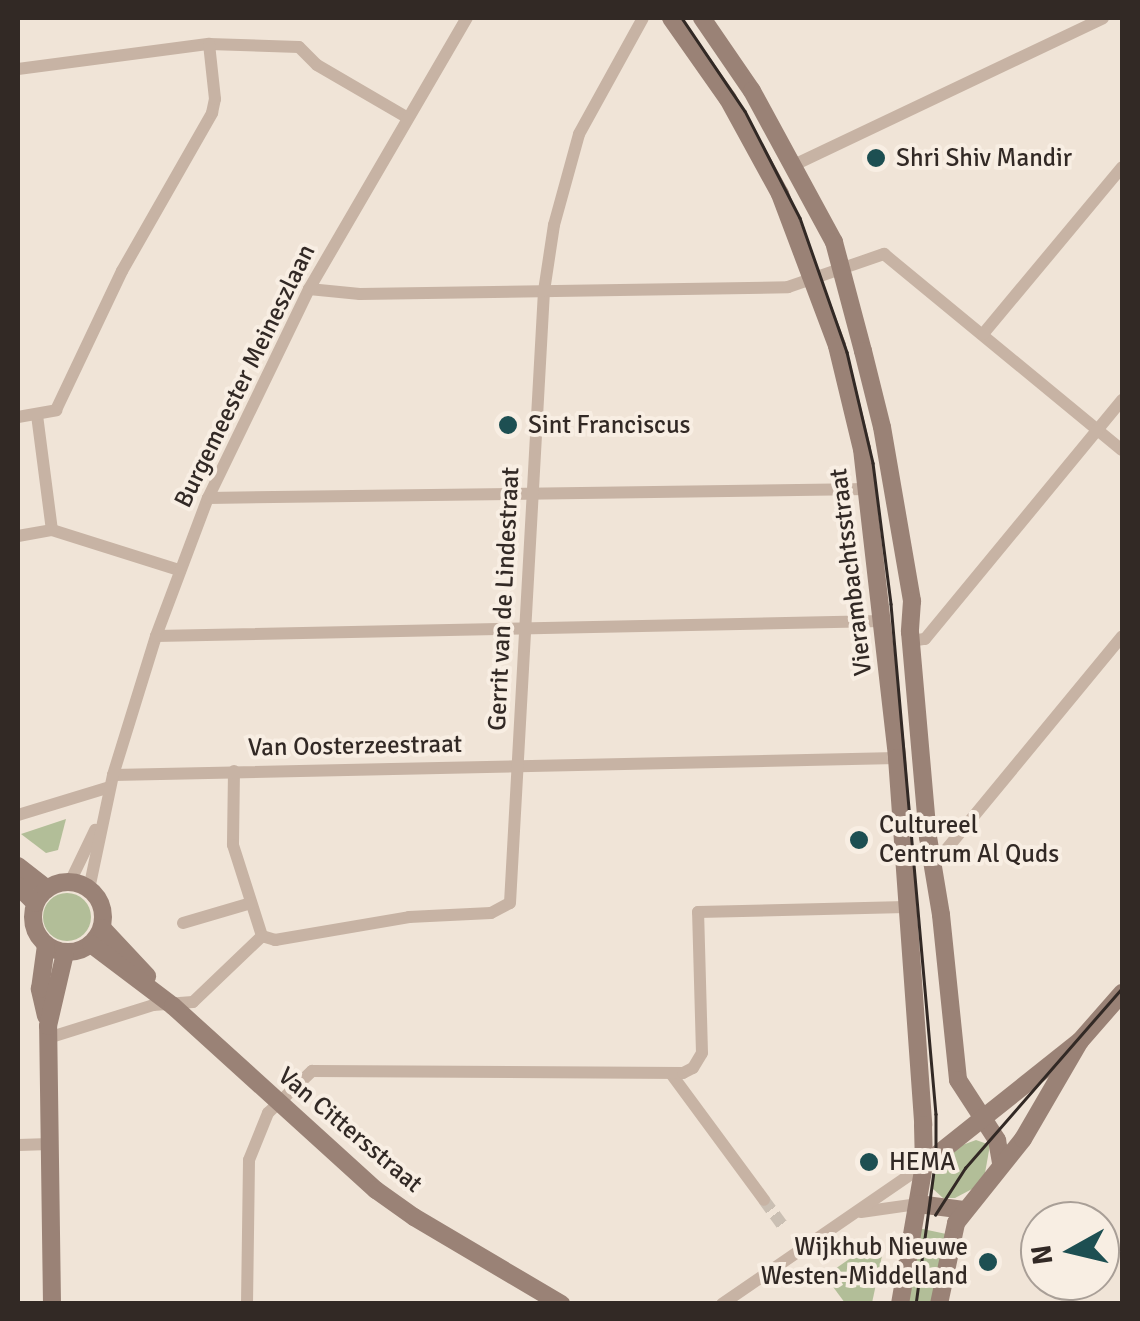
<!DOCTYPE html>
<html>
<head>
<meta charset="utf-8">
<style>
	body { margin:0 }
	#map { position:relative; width:1140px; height:1321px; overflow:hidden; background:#f0e4d7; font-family:Signika,sans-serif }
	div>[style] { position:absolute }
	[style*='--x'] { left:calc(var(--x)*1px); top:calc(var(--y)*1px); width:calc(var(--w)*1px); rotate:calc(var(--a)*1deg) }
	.green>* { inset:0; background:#b2be98; transform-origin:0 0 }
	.round { border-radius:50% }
	.street-tunnel>* { height:12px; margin-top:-6px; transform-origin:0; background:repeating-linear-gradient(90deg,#cabfb3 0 12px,transparent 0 18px) }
	.street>* { height:12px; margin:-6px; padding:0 6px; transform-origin:6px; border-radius:6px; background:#c7b3a4 }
	.secondary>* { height:18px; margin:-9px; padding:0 9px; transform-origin:9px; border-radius:9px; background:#9a8276 }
	.secondary>.ring { margin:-9px; padding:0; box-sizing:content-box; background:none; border:18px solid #9a8276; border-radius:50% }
	.tram>* { height:2.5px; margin:-1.25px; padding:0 1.25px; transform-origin:1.25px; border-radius:1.25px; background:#322925 }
	.dots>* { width:28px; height:28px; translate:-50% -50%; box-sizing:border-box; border:5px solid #f8eee3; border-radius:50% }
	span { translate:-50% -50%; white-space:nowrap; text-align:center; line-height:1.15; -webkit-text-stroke:8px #f8eee3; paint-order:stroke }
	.poi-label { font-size:25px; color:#322925 }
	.left { translate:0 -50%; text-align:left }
	.right { translate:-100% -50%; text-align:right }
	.street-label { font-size:25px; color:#322925 }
	.frame { position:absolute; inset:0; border:20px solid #322925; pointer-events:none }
	.north { position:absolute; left:1020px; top:1201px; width:100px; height:100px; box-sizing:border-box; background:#f8eee3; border:2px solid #a99f97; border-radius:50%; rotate:262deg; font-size:28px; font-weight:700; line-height:40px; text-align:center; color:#322925 }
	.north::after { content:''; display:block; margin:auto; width:35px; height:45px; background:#1d4f52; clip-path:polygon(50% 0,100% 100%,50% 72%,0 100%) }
</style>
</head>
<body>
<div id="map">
	<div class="green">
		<i style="clip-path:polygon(66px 819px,58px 850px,46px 853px,21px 834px)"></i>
		<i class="round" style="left:43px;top:893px;width:48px;height:48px"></i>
		<i style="clip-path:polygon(976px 1140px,990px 1145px,985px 1173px,974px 1188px,955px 1198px,943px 1198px,932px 1188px,934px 1167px,957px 1147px)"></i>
		<i style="left:918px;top:1228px;width:29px;height:77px;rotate:12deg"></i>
		<i style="clip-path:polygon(875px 1241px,883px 1251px,872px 1303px,845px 1303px,825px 1276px)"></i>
	</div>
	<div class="street-tunnel">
		<i style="--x:764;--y:1200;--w:31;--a:54"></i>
	</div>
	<div class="street">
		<i style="--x:18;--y:69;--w:193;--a:-7.5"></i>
		<i style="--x:209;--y:44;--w:90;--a:1.9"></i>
		<i style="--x:299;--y:47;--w:25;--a:45"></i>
		<i style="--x:317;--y:65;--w:105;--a:30.2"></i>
		<i style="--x:794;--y:165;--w:342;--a:-25.4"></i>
		<i style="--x:309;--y:289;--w:51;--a:5.6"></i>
		<i style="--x:360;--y:294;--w:428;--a:-0.9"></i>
		<i style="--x:788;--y:287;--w:102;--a:-19"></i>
		<i style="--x:884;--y:254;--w:308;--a:39.5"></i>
		<i style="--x:983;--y:334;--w:217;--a:-50.2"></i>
		<i style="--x:37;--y:415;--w:116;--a:82.6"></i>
		<i style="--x:18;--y:417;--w:39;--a:-10"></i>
		<i style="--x:56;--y:410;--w:154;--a:-64.6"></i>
		<i style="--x:122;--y:271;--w:182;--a:-60.3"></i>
		<i style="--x:212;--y:113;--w:14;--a:-78"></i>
		<i style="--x:215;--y:99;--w:55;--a:-96.2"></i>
		<i style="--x:208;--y:498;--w:661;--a:-0.78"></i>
		<i style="--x:52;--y:530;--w:133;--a:17.5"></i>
		<i style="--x:18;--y:536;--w:35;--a:-10"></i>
		<i style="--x:156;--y:636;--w:726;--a:-1.18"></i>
		<i style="--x:910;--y:641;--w:15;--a:-8"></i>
		<i style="--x:925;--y:639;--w:310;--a:-50.5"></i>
		<i style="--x:234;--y:771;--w:74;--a:90.8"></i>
		<i style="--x:233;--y:845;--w:96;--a:72.3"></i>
		<i style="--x:113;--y:775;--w:784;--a:-1.24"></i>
		<i style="--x:18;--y:815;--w:96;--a:-16.9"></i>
		<i style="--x:930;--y:852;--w:15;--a:-4"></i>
		<i style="--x:945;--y:851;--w:278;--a:-50.5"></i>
		<i style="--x:70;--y:882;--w:58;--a:-64.3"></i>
		<i style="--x:89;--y:889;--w:116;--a:-78.1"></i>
		<i style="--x:113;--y:775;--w:145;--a:-72.8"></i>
		<i style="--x:156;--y:636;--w:147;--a:-69.4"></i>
		<i style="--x:208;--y:498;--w:232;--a:-64.2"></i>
		<i style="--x:309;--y:289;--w:314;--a:-59.8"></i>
		<i style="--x:183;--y:923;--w:71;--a:-16.4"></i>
		<i style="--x:262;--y:936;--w:14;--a:17"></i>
		<i style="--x:275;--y:940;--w:136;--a:-9.7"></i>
		<i style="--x:409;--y:917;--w:82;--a:-2.8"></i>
		<i style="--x:491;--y:913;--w:21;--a:-28"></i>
		<i style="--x:510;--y:903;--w:613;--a:-86.82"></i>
		<i style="--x:544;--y:291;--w:67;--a:-81.4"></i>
		<i style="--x:554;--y:225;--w:94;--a:-74.6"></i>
		<i style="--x:579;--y:134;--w:132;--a:-61.1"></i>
		<i style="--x:48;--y:1038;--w:110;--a:-17.4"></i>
		<i style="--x:153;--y:1005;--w:40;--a:-4.3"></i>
		<i style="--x:193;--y:1002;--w:95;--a:-43.7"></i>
		<i style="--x:672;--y:1075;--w:155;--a:53.6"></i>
		<i style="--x:18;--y:1145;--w:32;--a:-2"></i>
		<i style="--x:861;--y:1212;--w:58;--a:-8"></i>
		<i style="--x:247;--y:1304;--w:144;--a:-89.2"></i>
		<i style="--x:249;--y:1160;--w:51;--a:-68"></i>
		<i style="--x:268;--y:1113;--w:61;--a:-43.7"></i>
		<i style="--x:312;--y:1071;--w:371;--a:0.3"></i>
		<i style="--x:683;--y:1073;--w:11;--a:-27"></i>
		<i style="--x:693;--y:1068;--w:17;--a:-59"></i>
		<i style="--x:702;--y:1053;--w:141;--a:-91.6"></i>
		<i style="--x:698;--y:912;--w:208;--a:-1.4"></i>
		<i style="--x:722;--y:1304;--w:245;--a:-34.5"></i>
	</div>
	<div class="secondary">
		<i style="--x:671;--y:18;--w:99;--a:54.9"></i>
		<i style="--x:728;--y:99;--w:108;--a:61.3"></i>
		<i style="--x:780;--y:194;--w:162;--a:69.4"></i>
		<i style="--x:837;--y:346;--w:106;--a:76.4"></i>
		<i style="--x:862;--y:449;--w:311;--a:83.5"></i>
		<i style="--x:897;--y:758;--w:368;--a:85.9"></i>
		<i style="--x:923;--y:1125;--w:40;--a:88.6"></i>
		<i style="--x:924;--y:1165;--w:141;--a:99.8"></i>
		<i style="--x:702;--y:18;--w:88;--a:55.6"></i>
		<i style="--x:752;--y:91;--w:172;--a:61.5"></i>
		<i style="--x:834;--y:242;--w:113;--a:75.1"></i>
		<i style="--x:863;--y:351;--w:78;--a:76"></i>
		<i style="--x:882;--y:427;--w:177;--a:80.2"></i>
		<i style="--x:912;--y:601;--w:31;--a:94"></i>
		<i style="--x:910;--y:632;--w:206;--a:85"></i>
		<i style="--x:928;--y:837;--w:79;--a:80.5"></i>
		<i style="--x:941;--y:915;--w:166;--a:84.1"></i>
		<i style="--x:958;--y:1080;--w:72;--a:57"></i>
		<i style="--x:997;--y:1140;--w:23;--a:80"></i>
		<i style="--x:18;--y:866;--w:37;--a:38"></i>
		<i class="ring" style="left:33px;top:882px;width:52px;height:52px"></i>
		<i style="--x:18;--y:886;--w:24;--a:45"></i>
		<i style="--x:102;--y:928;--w:66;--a:46.8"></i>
		<i style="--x:91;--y:944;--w:103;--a:37.1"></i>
		<i style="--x:173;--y:1006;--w:274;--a:42.2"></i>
		<i style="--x:376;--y:1190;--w:47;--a:35.4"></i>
		<i style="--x:414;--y:1217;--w:171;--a:30.6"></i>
		<i style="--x:46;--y:1016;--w:28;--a:-103"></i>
		<i style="--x:40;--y:989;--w:44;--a:-82.2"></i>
		<i style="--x:924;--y:1165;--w:199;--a:-38.5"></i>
		<i style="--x:1080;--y:1041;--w:64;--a:-48.8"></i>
		<i style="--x:918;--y:1204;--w:46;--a:7.4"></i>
		<i style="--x:52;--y:1304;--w:278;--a:-90.8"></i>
		<i style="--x:48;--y:1026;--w:75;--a:-76.9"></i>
		<i style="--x:939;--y:1304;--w:83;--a:-78.1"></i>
		<i style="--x:956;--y:1223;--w:107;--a:-51.4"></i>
		<i style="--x:1023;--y:1139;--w:113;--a:-59.8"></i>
	</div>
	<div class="tram">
		<i style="--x:682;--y:18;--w:112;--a:55.9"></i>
		<i style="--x:745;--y:111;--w:120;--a:62.8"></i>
		<i style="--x:800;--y:218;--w:142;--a:70.7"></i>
		<i style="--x:847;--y:352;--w:114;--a:76.8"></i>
		<i style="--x:873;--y:463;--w:142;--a:82.7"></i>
		<i style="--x:891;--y:604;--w:512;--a:84.96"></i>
		<i style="--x:936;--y:1114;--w:43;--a:90"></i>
		<i style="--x:936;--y:1157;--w:148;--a:97.7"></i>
		<i style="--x:935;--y:1215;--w:56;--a:-57.4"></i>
		<i style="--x:965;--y:1168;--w:239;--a:-48.9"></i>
	</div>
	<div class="dots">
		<i style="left:876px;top:158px;background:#1d4f52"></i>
		<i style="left:508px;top:425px;background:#1d4f52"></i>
		<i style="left:859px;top:840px;background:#1d4f52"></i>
		<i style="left:869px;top:1162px;background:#1d4f52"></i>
		<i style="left:988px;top:1262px;background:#1d4f52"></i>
	</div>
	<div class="poi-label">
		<span class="left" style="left:896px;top:158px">Shri Shiv Mandir</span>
		<span class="left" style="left:528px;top:425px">Sint Franciscus</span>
		<span class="left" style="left:879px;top:840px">Cultureel<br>Centrum Al Quds</span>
		<span class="left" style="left:889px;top:1162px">HEMA</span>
		<span class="right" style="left:968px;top:1262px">Wijkhub Nieuwe<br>Westen-Middelland</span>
	</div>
	<div class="street-label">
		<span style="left:245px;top:376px;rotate:-64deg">Burgemeester Meineszlaan</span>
		<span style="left:851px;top:572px;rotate:-97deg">Vierambachtsstraat</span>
		<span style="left:504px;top:599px;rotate:-87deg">Gerrit van de Lindestraat</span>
		<span style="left:355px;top:746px;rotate:-1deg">Van Oosterzeestraat</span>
		<span style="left:350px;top:1130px;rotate:40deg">Van Cittersstraat</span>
	</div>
	<div class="frame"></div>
	<div class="north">N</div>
</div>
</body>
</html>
